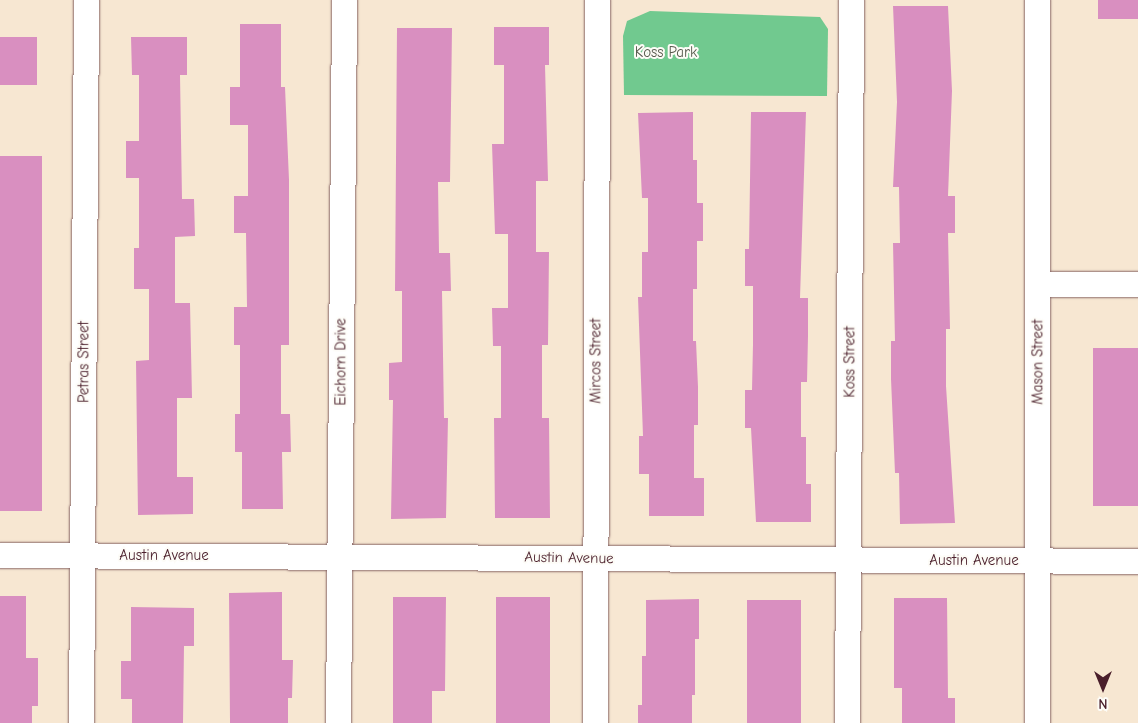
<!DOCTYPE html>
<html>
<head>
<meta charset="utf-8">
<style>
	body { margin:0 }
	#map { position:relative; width:1138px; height:723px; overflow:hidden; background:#f7e7d2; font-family:"Comic Neue",sans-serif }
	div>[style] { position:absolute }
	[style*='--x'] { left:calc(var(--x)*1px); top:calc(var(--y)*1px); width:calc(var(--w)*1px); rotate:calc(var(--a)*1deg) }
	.green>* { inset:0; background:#71c98f }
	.building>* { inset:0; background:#d98fc0; transform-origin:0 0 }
	.roads { filter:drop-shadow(0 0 1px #876565) drop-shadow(0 0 1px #876565) }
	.minor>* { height:25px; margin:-12.5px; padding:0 12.5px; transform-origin:12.5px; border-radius:12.5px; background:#fff }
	span { translate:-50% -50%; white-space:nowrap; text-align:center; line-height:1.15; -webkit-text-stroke:4px #fdfcf7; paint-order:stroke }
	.park-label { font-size:15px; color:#585a4e }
	.street-label { font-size:15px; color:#4a1f2b }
	.north { position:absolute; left:1078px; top:663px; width:50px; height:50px; -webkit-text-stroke:4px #fdfcf7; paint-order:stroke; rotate:180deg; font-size:14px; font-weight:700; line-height:20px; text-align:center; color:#4a1f2b }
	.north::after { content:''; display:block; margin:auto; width:18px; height:22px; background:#4a1f2b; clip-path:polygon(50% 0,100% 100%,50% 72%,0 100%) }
</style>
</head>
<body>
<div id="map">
	<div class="green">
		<i style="clip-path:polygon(650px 11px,820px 17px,828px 29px,827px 96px,624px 95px,623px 36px,627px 21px)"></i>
	</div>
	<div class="building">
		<i style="left:1098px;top:0;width:40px;height:19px"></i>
		<i style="clip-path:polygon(893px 6px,948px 6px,952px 91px,948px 196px,955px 196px,955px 233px,948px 233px,950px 329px,946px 329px,946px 386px,955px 523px,900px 524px,899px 473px,895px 473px,891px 379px,891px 341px,895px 341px,893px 243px,900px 243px,899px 187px,893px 187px,897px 102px)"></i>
		<i style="clip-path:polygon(240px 24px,281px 24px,281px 87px,285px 87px,289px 180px,289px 345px,281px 345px,281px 414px,290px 414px,291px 452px,282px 452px,283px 509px,242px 509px,242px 452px,235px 452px,235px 414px,240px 414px,240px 345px,234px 345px,234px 307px,247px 307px,246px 233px,234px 233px,234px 196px,248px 196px,248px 125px,230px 125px,230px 87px,240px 87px)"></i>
		<i style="clip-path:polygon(494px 27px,549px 27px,549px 65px,545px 65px,548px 181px,536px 181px,536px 252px,549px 252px,548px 345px,542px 345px,542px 418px,549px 418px,550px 518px,495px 518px,494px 418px,501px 418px,501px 346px,493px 346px,492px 308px,508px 308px,508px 234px,495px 234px,492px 144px,504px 144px,504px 65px,494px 65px)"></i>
		<i style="clip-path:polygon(397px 28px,452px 28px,450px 182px,438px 182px,439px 253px,450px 253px,451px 291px,442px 291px,444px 418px,448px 418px,446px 518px,391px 519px,393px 400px,389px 400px,389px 363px,402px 362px,402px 291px,395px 291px)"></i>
		<i style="left:0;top:37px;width:37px;height:48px"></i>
		<i style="clip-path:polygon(131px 37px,187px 37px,187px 75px,180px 75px,182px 199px,194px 199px,195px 236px,175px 237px,175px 303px,190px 303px,192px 398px,177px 398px,177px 477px,193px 477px,193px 514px,138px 515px,136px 361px,149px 360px,149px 289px,134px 289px,134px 248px,139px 248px,139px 178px,126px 178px,126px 141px,139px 141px,139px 75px,132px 75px)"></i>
		<i style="clip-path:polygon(693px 112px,693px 160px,697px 160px,697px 203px,703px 203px,703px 241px,697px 241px,697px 289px,693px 289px,693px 341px,696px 341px,698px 387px,698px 425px,694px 425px,694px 478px,704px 478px,704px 516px,649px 516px,649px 474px,639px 474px,639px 436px,643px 436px,638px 297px,642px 297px,642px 252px,648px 252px,648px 198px,642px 198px,638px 113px)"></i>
		<i style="clip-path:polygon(751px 112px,806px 112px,800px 298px,808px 298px,808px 336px,807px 382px,801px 382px,801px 437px,806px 437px,806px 484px,811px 484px,811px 522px,756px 522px,751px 428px,745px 428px,745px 390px,752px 390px,753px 344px,753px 286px,745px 286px,745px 249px,749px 249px)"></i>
		<i style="left:0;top:156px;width:42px;height:355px"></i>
		<i style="left:1093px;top:348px;width:45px;height:158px"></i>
		<i style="clip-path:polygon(282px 592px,282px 660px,293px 660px,292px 698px,288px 698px,288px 723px,230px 723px,229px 593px)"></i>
		<i style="clip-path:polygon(0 596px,26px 596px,26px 658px,38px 658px,38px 706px,32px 706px,32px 723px,0 723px)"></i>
		<i style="clip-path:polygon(393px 597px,446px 597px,445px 691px,432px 691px,432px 723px,393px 723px)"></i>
		<i style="left:496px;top:597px;width:54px;height:126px"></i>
		<i style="clip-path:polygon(894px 598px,947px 598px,948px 698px,955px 698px,955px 723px,902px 723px,902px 688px,894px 688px)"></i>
		<i style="clip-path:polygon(699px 599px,699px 639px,695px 639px,695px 695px,692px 695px,692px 723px,638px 723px,638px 705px,642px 705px,642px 656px,646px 656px,646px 600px)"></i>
		<i style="left:747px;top:600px;width:54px;height:123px"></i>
		<i style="clip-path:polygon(131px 607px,194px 608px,194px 646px,184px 646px,183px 723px,132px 723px,132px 699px,121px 699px,121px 661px,131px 661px)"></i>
	</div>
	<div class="roads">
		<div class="minor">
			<i style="--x:1037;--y:284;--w:101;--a:0"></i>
			<i style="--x:0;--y:555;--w:1138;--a:0.3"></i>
			<i style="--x:81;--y:723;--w:723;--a:-89.6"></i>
			<i style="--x:338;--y:723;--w:723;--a:-89.52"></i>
			<i style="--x:595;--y:723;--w:723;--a:-89.84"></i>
			<i style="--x:847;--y:723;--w:723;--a:-89.68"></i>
			<i style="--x:1037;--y:723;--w:723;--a:-90"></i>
		</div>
	</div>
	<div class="park-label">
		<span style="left:666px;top:53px">Koss Park</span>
	</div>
	<div class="street-label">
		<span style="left:596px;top:361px;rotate:-90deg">Mircos Street</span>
		<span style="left:84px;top:362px;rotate:-90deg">Petras Street</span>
		<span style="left:341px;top:362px;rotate:-90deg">Eichorn Drive</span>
		<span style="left:850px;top:362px;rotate:-90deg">Koss Street</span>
		<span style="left:1038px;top:362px;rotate:-90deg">Mason Street</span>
		<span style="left:164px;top:556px">Austin Avenue</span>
		<span style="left:569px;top:558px;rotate:1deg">Austin Avenue</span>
		<span style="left:974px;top:561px">Austin Avenue</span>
	</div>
	<div class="north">N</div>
</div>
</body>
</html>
